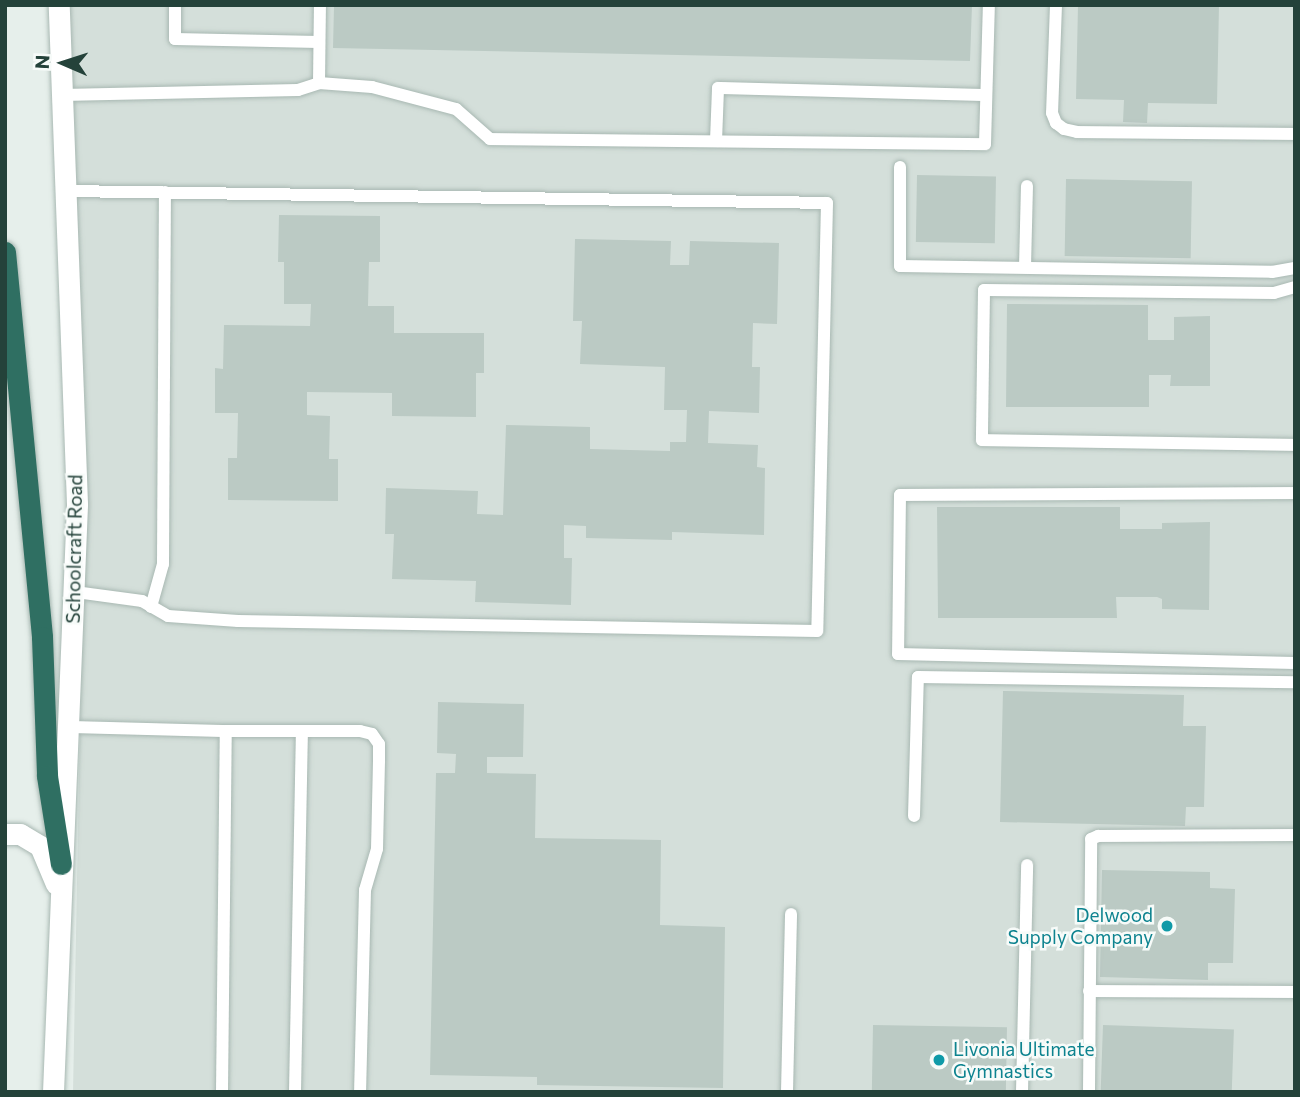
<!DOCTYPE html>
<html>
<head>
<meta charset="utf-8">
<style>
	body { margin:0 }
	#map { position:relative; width:1300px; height:1097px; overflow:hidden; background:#e6efeb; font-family:Commissioner,sans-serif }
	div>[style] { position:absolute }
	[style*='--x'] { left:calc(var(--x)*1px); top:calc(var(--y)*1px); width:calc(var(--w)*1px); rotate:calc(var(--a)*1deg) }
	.built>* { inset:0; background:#d4dfda }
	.building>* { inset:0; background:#bbcac4; transform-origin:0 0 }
	.roads { filter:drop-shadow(0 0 2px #a8b8b2) drop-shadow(0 0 2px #a8b8b2) }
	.lane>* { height:12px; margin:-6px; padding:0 6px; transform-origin:6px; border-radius:6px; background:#fff }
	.secondary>* { height:21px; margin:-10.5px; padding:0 10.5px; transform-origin:10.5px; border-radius:10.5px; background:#fff }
	.highway>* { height:21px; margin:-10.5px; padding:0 10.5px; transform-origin:10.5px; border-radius:10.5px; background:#2f6f62 }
	.dots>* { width:19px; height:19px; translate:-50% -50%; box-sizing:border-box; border:4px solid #f7fbf9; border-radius:50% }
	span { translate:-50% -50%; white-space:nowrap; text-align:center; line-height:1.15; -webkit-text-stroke:5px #f7fbf9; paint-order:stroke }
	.street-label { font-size:19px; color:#24423a }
	.culture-label { font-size:19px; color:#0d838f }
	.right { translate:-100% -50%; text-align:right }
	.left { translate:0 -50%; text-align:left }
	.frame { position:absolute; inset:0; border:7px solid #24423a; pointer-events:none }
	.north { position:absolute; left:28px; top:28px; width:70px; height:70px; -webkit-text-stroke:5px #f7fbf9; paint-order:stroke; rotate:273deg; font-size:19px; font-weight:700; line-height:28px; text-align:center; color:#24423a }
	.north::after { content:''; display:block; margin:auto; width:24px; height:32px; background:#24423a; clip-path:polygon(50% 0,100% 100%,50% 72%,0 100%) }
</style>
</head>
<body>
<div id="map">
	<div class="built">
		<i style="clip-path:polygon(69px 5px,1295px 5px,1295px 1092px,73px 1092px,85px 463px)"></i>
	</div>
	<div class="building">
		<i style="clip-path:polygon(334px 5px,972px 5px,970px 61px,333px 48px)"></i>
		<i style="clip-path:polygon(1078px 5px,1219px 5px,1217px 104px,1148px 103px,1147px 123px,1123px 122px,1124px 100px,1076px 99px)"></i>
		<i style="left:917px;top:175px;width:79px;height:67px;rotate:1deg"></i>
		<i style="left:1066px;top:179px;width:126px;height:77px;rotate:1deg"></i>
		<i style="clip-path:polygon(279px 215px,380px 216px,380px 262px,369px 262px,368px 306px,394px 306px,394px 333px,484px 333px,484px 373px,476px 373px,476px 417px,392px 416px,392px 393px,307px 392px,307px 415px,330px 416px,329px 459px,338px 459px,338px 501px,228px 500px,228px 458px,237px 458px,238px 413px,215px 413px,215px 368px,223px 369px,224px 325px,310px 326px,311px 304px,284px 304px,284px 262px,278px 262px)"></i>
		<i style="clip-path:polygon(575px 239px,671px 241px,670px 265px,689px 265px,690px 241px,779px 243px,777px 324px,753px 323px,752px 367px,760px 367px,759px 413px,709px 411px,708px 443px,758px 445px,757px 467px,765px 468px,764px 535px,672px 532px,672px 540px,586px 538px,586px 526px,564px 525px,564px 558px,572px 558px,571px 605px,475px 602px,476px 581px,392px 579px,394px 534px,385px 534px,386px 488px,478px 491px,477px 514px,503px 515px,506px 425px,590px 427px,590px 449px,670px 451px,670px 442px,686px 442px,687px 410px,664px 410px,665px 367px,580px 364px,582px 321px,573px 321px)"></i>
		<i style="clip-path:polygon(1007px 304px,1148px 305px,1148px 340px,1174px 340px,1174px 317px,1210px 316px,1210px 386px,1170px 386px,1171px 375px,1149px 375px,1149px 407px,1006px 407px)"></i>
		<i style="clip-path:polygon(937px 507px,1120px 507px,1120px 529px,1162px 529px,1162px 523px,1210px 522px,1209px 610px,1162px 609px,1162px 599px,1157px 597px,1116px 597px,1117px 618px,938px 618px)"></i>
		<i style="clip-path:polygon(1003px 691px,1184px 695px,1183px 726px,1206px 726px,1204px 807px,1186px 807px,1185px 826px,1000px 822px)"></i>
		<i style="clip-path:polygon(438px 702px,524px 704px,523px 757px,487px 757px,487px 773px,536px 774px,535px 838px,661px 840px,660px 925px,725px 927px,723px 1088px,537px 1085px,537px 1077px,430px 1075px,436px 773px,455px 773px,456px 754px,437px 753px)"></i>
		<i style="clip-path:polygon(1102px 870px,1210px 872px,1210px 888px,1235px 889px,1233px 963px,1208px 963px,1208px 980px,1100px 977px)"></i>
		<i style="left:873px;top:1025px;width:134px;height:67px;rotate:1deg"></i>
		<i style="left:1103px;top:1025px;width:131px;height:67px;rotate:2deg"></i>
	</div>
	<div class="roads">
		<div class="lane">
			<i style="--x:175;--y:5;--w:34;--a:90"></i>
			<i style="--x:175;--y:39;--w:144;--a:1.2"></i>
			<i style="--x:1056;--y:5;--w:108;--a:92.1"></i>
			<i style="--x:1052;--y:113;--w:11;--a:68"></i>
			<i style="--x:1056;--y:123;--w:10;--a:37"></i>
			<i style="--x:1064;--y:129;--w:13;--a:13"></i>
			<i style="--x:1077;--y:132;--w:218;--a:0.5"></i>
			<i style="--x:319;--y:83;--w:53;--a:4.3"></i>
			<i style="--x:372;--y:87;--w:87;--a:14.7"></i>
			<i style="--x:456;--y:109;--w:45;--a:41.4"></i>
			<i style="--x:490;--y:139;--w:495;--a:0.6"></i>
			<i style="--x:985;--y:144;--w:139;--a:-88.4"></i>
			<i style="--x:62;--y:95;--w:236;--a:-1.2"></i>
			<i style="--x:298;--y:90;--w:22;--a:-18"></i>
			<i style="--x:319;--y:83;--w:78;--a:-89.3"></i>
			<i style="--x:716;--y:141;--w:53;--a:-87.8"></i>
			<i style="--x:718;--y:88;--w:268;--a:1.5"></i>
			<i style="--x:900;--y:167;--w:99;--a:90"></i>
			<i style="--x:900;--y:266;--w:372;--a:0.9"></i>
			<i style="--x:1272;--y:272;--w:23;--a:-10"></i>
			<i style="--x:67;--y:191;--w:760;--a:0.9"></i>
			<i style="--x:827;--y:203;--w:428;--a:91.3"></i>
			<i style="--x:817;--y:631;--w:579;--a:-179.01"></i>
			<i style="--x:238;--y:621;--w:70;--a:-175.9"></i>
			<i style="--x:168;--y:616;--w:30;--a:-150"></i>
			<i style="--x:142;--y:601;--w:68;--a:-172.3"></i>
			<i style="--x:1025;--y:267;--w:81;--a:-88.6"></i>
			<i style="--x:1295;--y:287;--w:22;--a:164"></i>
			<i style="--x:1274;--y:293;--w:290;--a:-179.4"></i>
			<i style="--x:984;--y:290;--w:150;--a:90.8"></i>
			<i style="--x:982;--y:440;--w:313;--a:0.9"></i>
			<i style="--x:1295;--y:493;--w:395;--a:179.7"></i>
			<i style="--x:900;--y:495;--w:159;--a:90.7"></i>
			<i style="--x:898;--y:654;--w:397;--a:1.3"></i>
			<i style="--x:151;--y:607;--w:45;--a:-74.4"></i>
			<i style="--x:163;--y:564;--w:372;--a:-89.7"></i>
			<i style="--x:68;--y:727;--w:158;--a:1.5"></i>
			<i style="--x:914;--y:816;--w:139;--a:-88.4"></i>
			<i style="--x:918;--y:677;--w:377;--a:0.8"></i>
			<i style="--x:1089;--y:991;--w:206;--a:0.3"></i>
			<i style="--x:222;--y:1092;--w:361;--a:-89.4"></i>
			<i style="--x:226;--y:731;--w:134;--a:0"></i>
			<i style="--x:360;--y:731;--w:12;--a:14"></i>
			<i style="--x:372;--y:734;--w:12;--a:55"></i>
			<i style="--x:379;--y:744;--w:17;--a:90"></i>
			<i style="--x:379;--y:761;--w:88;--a:91.3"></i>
			<i style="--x:377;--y:849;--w:43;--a:106.3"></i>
			<i style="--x:365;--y:890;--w:202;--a:91.4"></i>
			<i style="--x:295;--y:1092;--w:361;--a:-88.9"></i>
			<i style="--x:787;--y:1092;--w:178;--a:-88.7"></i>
			<i style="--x:1022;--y:1092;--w:227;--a:-88.7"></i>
			<i style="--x:1089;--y:1092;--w:253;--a:-89.5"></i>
			<i style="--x:1091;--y:839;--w:8;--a:-23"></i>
			<i style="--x:1098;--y:836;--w:197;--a:-0.3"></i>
		</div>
		<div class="secondary">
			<i style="--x:5;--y:834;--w:15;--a:0"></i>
			<i style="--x:20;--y:834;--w:23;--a:31"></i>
			<i style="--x:40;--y:846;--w:41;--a:67.2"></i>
			<i style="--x:53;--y:1092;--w:588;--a:-87.66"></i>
			<i style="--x:77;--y:504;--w:499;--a:-92.1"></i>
		</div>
		<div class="highway">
			<i style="--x:5;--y:252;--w:387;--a:84.5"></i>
			<i style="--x:42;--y:637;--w:139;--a:87.9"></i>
			<i style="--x:47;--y:776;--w:89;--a:81"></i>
		</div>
	</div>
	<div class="dots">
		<i style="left:1167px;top:926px;background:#0f9aa8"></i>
		<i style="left:939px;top:1060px;background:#0f9aa8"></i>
	</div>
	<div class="street-label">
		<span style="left:74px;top:549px;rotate:-89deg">Schoolcraft Road</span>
	</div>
	<div class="culture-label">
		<span class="right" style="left:1153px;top:926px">Delwood<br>Supply Company</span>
		<span class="left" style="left:953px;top:1060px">Livonia Ultimate<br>Gymnastics</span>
	</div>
	<div class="frame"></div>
	<div class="north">N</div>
</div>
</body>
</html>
